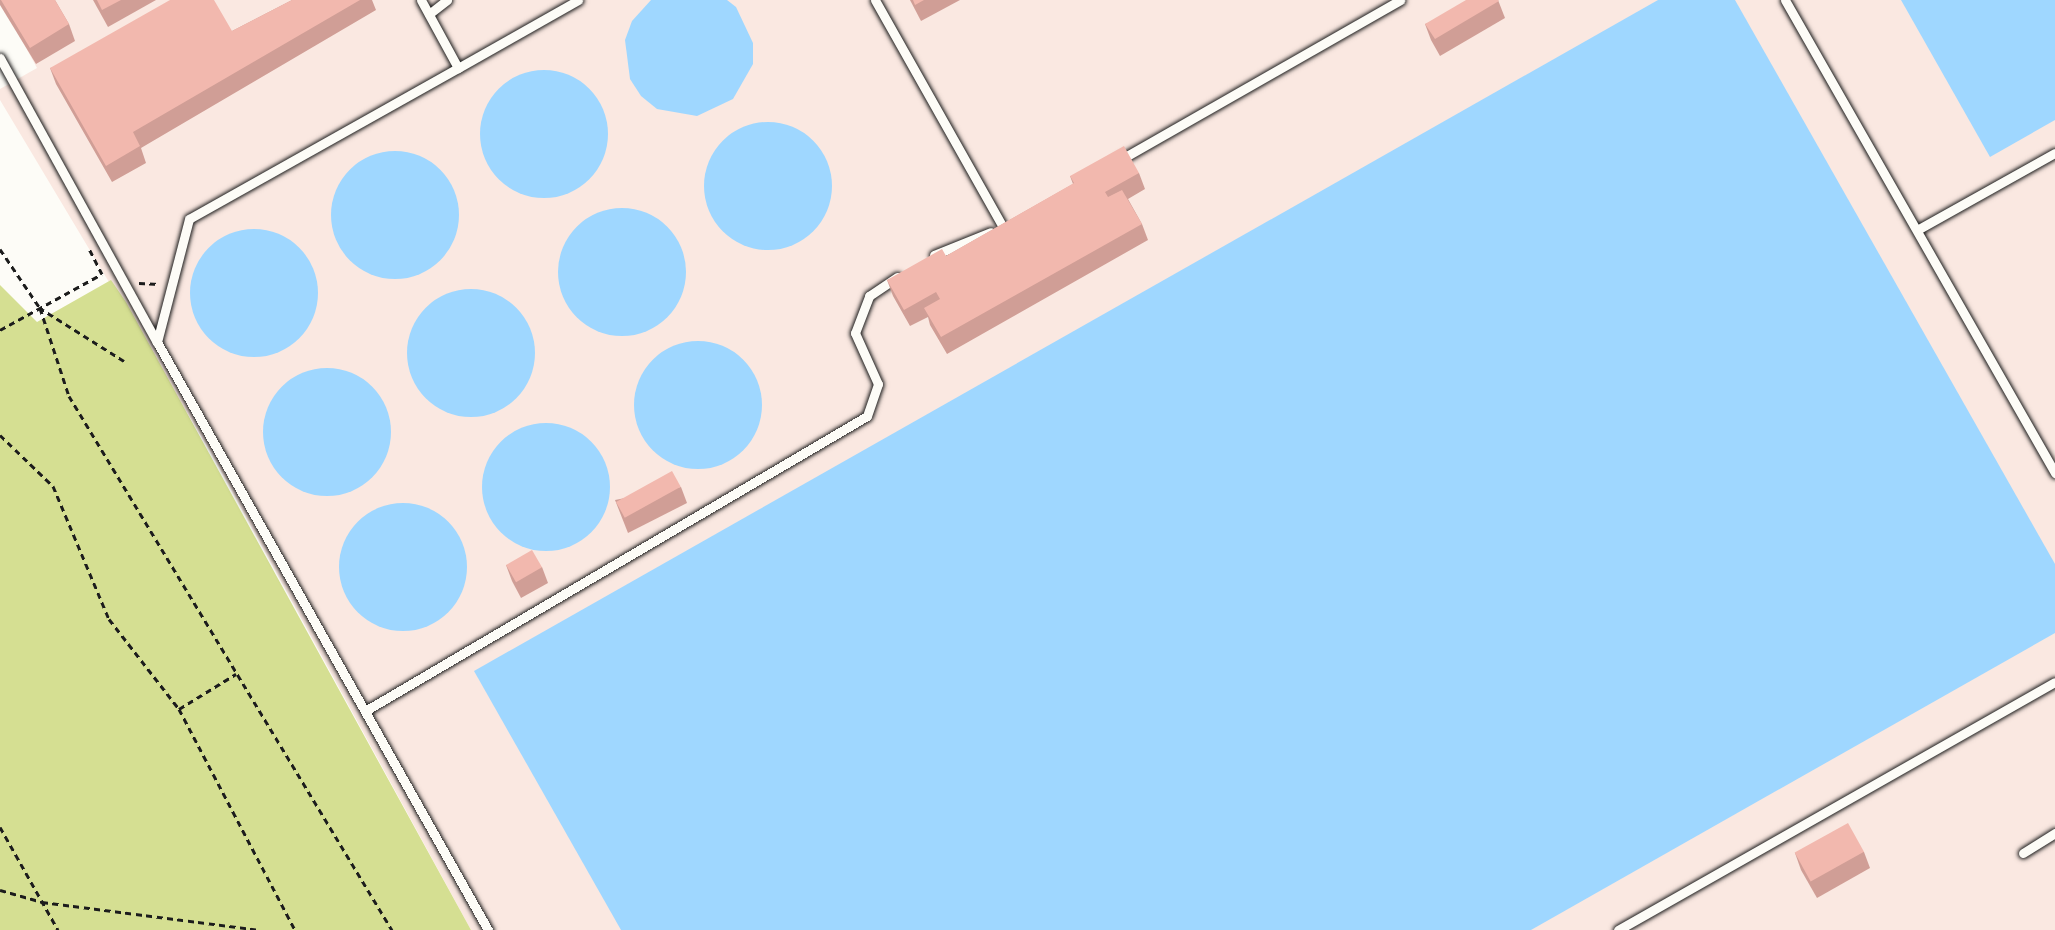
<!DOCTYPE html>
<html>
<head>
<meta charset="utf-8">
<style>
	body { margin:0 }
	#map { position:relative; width:2055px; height:930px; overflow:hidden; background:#fdfcf7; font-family:"Shantell Sans",sans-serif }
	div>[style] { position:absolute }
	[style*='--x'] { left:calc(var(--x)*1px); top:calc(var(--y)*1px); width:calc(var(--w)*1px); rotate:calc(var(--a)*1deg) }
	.built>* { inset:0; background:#fae8e1 }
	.green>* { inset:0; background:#d5df92 }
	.water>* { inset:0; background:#9fd7ff }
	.round { border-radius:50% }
	.path>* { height:3px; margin-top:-1.5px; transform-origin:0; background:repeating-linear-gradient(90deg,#1c1c1c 0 6px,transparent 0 10.5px) }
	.roads { filter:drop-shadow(0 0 2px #1c1c1c) drop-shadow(0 0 2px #1c1c1c) }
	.lane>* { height:9px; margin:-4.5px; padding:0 4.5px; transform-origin:4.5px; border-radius:4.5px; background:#fdfcf7 }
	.wall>* { inset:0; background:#d09e96 }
	.building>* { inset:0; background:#f2b8ae; transform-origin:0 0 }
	span { translate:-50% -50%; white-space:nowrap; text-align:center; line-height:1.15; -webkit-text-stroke:6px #fdfcf7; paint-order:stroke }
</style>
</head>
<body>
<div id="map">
	<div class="built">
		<i style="clip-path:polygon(0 0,2055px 0,2055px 930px,471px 930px,210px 451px,0 100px,0 89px,37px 68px)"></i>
	</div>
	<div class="green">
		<i style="clip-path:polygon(111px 280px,126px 302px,471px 930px,0 930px,0 285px,37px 322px)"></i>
	</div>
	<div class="water">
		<i style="clip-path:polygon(651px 0,727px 0,736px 7px,753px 43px,753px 64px,733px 99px,697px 116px,657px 109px,641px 96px,630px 79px,625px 40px,632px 21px)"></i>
		<i style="clip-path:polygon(1658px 0,1735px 0,2055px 564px,2055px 633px,1531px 930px,621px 930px,474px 671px)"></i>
		<i style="clip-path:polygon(1901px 0,2055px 0,2055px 120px,1990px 157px)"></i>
		<i class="round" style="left:480px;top:70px;width:128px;height:128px"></i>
		<i class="round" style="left:704px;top:122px;width:128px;height:128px"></i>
		<i class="round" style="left:331px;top:151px;width:128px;height:128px"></i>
		<i class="round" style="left:558px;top:208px;width:128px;height:128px"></i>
		<i class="round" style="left:190px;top:229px;width:128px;height:128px"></i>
		<i class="round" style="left:407px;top:289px;width:128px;height:128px"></i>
		<i class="round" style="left:634px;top:341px;width:128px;height:128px"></i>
		<i class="round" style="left:263px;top:368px;width:128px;height:128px"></i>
		<i class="round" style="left:482px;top:423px;width:128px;height:128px"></i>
		<i class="round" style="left:339px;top:503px;width:128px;height:128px"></i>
	</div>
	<div class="path">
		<i style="--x:0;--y:249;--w:71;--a:55.9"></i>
		<i style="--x:139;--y:283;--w:20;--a:3"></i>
		<i style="--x:0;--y:330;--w:116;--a:-28.8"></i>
		<i style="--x:102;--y:274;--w:28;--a:-117"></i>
		<i style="--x:124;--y:361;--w:99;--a:-147.8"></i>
		<i style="--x:40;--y:308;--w:93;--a:71.8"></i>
		<i style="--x:69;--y:396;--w:624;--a:58.83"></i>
		<i style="--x:0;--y:435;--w:74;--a:43.9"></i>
		<i style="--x:53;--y:486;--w:144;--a:67.2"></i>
		<i style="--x:109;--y:619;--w:114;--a:52.1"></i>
		<i style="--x:179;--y:709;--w:250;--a:62.3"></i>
		<i style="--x:179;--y:709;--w:67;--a:-31.6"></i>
		<i style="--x:0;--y:827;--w:118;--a:60.6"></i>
		<i style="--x:0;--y:890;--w:44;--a:15.9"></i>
		<i style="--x:42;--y:902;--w:220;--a:7.3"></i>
	</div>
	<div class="roads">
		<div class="lane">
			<i style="--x:421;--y:0;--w:77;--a:61.4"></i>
			<i style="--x:458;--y:68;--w:308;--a:150.7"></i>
			<i style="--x:189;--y:219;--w:127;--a:104.6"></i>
			<i style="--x:157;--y:342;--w:675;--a:60.62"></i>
			<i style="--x:875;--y:0;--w:261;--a:60.6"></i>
			<i style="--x:1785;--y:0;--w:545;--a:60.28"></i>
			<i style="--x:429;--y:14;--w:23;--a:-38"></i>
			<i style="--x:0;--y:58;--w:325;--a:61.1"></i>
			<i style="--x:458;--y:68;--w:138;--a:-29.5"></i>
			<i style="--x:1118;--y:161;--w:325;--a:-29.7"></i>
			<i style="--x:1917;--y:230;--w:158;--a:-29.2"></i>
			<i style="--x:934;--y:255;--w:61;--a:-22"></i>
			<i style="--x:365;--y:711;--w:582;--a:-30.44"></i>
			<i style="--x:867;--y:416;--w:34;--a:-71"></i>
			<i style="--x:878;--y:384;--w:56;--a:-114.3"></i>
			<i style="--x:855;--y:333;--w:40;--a:-69"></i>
			<i style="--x:869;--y:296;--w:34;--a:-34"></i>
			<i style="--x:2023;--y:853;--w:38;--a:-32"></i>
			<i style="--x:1618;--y:930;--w:502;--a:-29.58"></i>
		</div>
	</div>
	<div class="wall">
		<i style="clip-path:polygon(0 0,55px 0,69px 24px,75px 41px,36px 64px,0 5px)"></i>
		<i style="clip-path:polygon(93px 0,156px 0,108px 27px)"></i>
		<i style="clip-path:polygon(292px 0,372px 0,376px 10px,141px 148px,146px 163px,112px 182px,56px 84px,50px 68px,232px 31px)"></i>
		<i style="clip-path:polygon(910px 0,960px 0,921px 21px)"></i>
		<i style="clip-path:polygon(1498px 0,1505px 18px,1440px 56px,1431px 40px,1425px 24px)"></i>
		<i style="clip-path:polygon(1139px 173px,1145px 189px,1128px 199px,1142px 224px,1148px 240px,947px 354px,930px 325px,928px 317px,910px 326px,893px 296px,887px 280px,946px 256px,1073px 184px,1070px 176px)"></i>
		<i style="clip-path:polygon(681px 487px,687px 503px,628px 533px,615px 500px)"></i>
		<i style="clip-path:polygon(506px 565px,542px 567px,548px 583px,521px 598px,512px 581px)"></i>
		<i style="clip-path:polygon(1864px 852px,1870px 868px,1817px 898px,1801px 870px,1795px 853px)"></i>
	</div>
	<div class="building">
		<i style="clip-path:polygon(1px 0,55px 0,69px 24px,30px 48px)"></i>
		<i style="clip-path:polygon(97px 0,121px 0,102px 10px)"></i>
		<i style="clip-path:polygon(170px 0,214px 0,232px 31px,292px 0,360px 0,133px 132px,140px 146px,106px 166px,50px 68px)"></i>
		<i style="clip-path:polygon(913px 0,924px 0,915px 5px)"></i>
		<i style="clip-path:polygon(1466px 0,1498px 0,1499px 1px,1435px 39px,1425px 24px)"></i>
		<i style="clip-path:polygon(1124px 146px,1139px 173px,1105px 192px,1108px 197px,1122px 190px,1142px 224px,941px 337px,924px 308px,940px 299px,936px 292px,904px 310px,887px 280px,942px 249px,946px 256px,1074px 183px,1070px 176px)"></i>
		<i style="left:672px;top:471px;width:18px;height:64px;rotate:61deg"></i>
		<i style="left:532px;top:550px;width:20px;height:30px;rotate:60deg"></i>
		<i style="left:1848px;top:823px;width:33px;height:61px;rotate:61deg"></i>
	</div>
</div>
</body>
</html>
